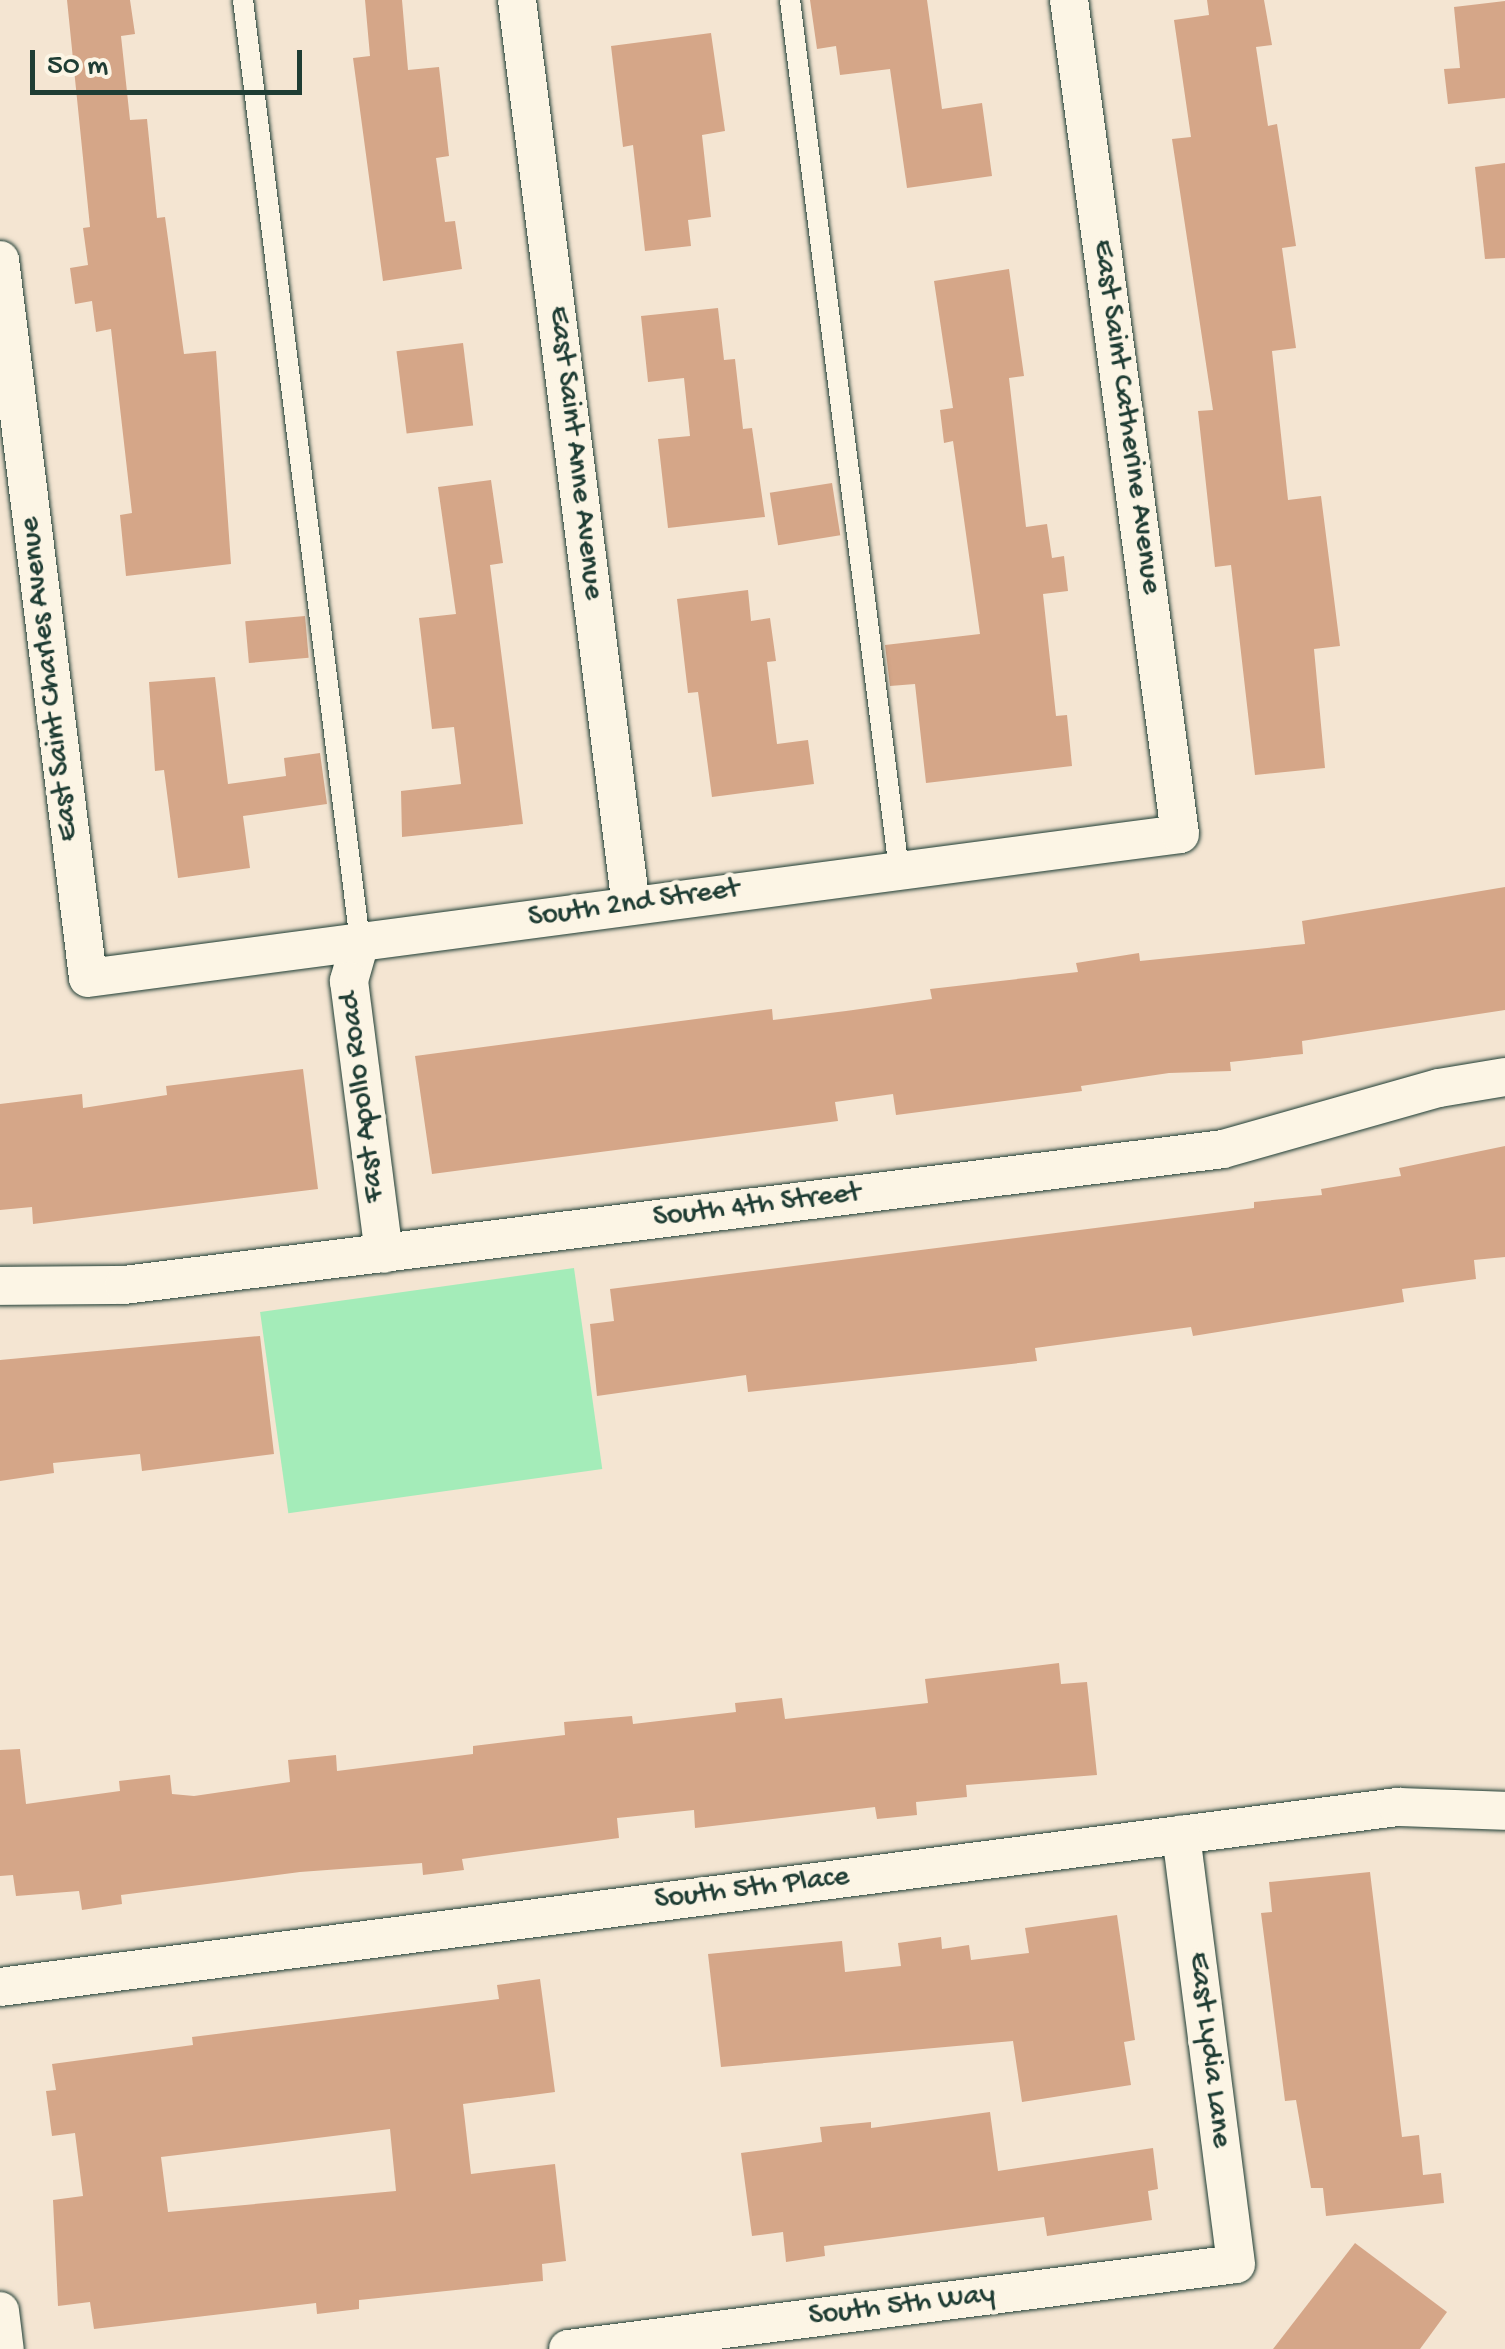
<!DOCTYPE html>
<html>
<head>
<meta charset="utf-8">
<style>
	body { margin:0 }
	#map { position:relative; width:1505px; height:2349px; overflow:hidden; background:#f4e5d2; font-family:"Gochi Hand",sans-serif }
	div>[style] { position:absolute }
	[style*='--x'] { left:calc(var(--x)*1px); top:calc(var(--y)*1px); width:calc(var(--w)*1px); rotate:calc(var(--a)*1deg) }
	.green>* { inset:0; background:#a4ecb9; transform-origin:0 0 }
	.building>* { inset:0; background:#d5a688; transform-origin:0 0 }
	.roads { filter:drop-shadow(0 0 2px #1f3d34) drop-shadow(0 0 2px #1f3d34) }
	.lane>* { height:20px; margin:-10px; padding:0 10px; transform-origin:10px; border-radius:10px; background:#fcf5e5 }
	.street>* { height:38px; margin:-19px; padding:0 19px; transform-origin:19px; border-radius:19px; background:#fcf5e5 }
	span { translate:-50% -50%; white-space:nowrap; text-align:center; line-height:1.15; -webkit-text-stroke:9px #fcf5e5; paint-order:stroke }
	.street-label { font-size:30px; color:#1f3d34 }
	.scale { position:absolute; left:30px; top:50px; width:272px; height:45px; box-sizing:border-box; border:5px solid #1f3d34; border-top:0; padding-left:12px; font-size:30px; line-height:35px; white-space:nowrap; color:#1f3d34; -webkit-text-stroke:8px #fcf5e5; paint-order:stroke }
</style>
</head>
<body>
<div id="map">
	<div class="green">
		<i style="left:574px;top:1268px;width:203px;height:317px;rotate:82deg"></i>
	</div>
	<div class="building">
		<i style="clip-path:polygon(67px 0,130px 0,135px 34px,121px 36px,130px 120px,147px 119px,157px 218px,165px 217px,184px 354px,216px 351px,231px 564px,126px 576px,120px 515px,132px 513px,111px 329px,96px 332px,92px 301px,75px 304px,70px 268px,88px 265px,83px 228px,90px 227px)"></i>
		<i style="clip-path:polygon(365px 0,402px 0,408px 70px,439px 67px,449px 156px,436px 158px,445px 222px,455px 221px,462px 269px,383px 281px,353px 58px,370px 56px)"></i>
		<i style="clip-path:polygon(810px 0,927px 0,942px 109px,982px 103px,992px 176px,907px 188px,890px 69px,840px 75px,836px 46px,817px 49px)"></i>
		<i style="clip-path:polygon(1207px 0,1264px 0,1272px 45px,1256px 47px,1268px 126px,1277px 124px,1296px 246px,1282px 248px,1296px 348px,1272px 351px,1288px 500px,1321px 496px,1340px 646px,1314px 649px,1325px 768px,1255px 775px,1231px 565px,1215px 567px,1198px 411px,1213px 410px,1172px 139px,1191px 137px,1174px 20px,1209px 15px)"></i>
		<i style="clip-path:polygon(1505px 1px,1505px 98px,1448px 104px,1444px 69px,1460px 68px,1454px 7px)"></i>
		<i style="clip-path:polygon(711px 33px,725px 131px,702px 135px,711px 217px,688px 220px,691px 246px,645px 251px,633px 145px,623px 147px,611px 46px)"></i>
		<i style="clip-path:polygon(1505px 163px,1505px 258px,1485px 259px,1475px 167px)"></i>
		<i style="clip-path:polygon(1009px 269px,1024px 376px,1009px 378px,1026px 527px,1047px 524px,1052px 558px,1064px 556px,1068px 591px,1043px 594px,1056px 716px,1067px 715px,1072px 766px,926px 783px,915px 684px,890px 686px,885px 645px,980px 634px,953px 441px,944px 443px,940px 410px,953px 408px,934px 281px)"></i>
		<i style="clip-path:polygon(718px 308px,724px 360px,735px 359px,743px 429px,752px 428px,765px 517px,668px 528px,658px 439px,690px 436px,684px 378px,648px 382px,641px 316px)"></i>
		<i style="left:463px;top:343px;width:83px;height:67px;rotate:83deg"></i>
		<i style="clip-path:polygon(491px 480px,503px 563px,490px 565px,523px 824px,402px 837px,401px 791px,461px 784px,454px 727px,432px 729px,419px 618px,456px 614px,438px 487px)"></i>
		<i style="left:832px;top:483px;width:53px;height:63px;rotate:81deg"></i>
		<i style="clip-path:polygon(748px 590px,751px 621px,770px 618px,776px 661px,767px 662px,777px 744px,808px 740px,814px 784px,712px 797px,698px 692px,688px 693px,677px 599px)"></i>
		<i style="left:305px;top:616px;width:42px;height:60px;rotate:85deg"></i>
		<i style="clip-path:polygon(215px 677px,228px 784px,286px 776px,284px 758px,320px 753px,327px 804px,243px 816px,250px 868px,178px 878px,164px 770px,155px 771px,149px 682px)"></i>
		<i style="clip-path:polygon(1505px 887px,1505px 1010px,1302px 1041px,1303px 1054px,1230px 1062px,1231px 1071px,1169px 1073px,1081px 1086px,1082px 1091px,896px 1115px,893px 1094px,835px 1102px,838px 1121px,432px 1174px,415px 1056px,772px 1009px,773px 1020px,846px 1011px,932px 999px,930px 989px,1078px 972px,1076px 963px,1139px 953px,1140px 961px,1305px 944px,1302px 921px)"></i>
		<i style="clip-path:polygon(303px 1069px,318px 1189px,33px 1224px,32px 1207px,0 1210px,0 1104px,82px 1094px,83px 1108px,167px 1095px,166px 1086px)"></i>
		<i style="clip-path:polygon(1505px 1146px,1505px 1257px,1474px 1260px,1476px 1279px,1402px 1289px,1404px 1302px,1193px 1336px,1191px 1327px,1035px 1348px,1037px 1361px,975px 1368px,748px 1392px,746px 1375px,597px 1396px,590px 1324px,614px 1321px,610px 1289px,1254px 1208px,1254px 1202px,1322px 1195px,1321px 1189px,1401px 1176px,1399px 1168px)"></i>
		<i style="clip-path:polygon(260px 1336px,274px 1454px,142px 1471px,140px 1454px,53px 1463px,54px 1473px,0 1481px,0 1360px)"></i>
		<i style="clip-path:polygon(1059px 1663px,1061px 1684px,1087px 1682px,1097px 1775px,966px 1785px,967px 1797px,916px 1802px,917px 1815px,877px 1819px,875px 1807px,695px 1828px,694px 1810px,617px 1818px,619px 1838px,462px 1859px,464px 1870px,423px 1875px,422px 1863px,300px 1872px,121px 1895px,122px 1904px,82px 1910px,79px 1891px,16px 1896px,13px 1875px,0 1876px,0 1750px,20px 1749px,26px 1804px,120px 1791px,119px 1781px,170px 1775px,172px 1794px,194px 1796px,290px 1782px,288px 1760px,336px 1755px,337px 1771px,473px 1754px,473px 1746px,565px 1735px,564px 1722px,632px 1716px,633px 1724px,736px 1712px,735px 1703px,782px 1698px,785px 1719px,928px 1703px,925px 1679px)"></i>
		<i style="clip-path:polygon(1370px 1872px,1402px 2137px,1419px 2135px,1423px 2175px,1441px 2173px,1444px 2203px,1326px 2216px,1323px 2188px,1311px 2188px,1296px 2100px,1285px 2101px,1261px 1913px,1272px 1912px,1269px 1882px)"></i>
		<i style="clip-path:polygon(1117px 1915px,1135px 2040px,1124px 2042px,1131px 2085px,1022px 2102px,1013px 2041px,721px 2067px,708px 1954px,842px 1941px,845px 1972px,901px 1966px,898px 1943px,941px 1937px,942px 1949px,969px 1945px,971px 1960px,1029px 1953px,1025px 1928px)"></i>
		<i style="clip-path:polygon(evenodd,540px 1979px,555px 2092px,463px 2104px,471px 2174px,555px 2164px,566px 2261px,542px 2264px,543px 2281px,359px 2300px,359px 2309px,317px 2314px,316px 2303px,94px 2329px,90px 2302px,58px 2306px,53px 2200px,83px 2196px,75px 2133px,52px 2136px,46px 2091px,56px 2090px,52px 2064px,193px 2045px,192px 2037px,499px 1999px,497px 1985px,540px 1979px,390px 2129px,396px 2191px,168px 2212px,161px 2157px,390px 2129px)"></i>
		<i style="clip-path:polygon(990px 2112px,998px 2171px,1153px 2148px,1158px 2189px,1148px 2191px,1152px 2220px,1047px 2236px,1044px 2217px,824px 2246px,825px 2256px,786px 2262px,783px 2232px,752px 2236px,741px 2153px,822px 2142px,820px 2127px,871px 2122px,871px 2128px)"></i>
		<i style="clip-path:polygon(1355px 2243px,1447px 2312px,1420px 2349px,1273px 2349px)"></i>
	</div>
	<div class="roads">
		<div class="lane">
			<i style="--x:243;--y:0;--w:949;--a:82.92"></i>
			<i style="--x:790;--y:0;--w:877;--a:82.86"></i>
		</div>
		<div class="street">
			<i style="--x:517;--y:0;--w:913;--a:82.83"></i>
			<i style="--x:0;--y:260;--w:723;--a:83.01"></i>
			<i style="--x:88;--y:978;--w:1101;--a:-7.51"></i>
			<i style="--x:1180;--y:834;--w:841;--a:-97.58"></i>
			<i style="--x:360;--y:942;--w:41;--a:105.8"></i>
			<i style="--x:349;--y:981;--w:275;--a:82.7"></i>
			<i style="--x:0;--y:1286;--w:124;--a:-0.5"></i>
			<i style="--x:124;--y:1285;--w:1107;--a:-7.05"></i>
			<i style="--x:1223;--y:1149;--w:224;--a:-15.8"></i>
			<i style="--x:1439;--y:1088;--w:67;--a:-9.5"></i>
			<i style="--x:0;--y:1987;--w:1410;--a:-7.34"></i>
			<i style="--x:1398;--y:1807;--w:107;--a:2.1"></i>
			<i style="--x:0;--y:2311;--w:38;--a:83"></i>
			<i style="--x:568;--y:2349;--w:673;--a:-7.25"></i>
			<i style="--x:1236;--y:2264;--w:433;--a:-97.3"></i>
		</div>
	</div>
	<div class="street-label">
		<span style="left:1125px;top:417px;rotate:82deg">East Saint Catherine Avenue</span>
		<span style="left:574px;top:453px;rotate:83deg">East Saint Anne Avenue</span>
		<span style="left:51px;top:679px;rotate:-97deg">East Saint Charles Avenue</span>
		<span style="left:634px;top:905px;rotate:-8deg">South 2nd Street</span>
		<span style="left:364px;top:1097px;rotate:-97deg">Fast Apollo Road</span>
		<span style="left:757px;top:1207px;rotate:-7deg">South 4th Street</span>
		<span style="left:752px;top:1890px;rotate:-7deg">South 5th Place</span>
		<span style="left:1208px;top:2050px;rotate:83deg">East Lydia Lane</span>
		<span style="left:902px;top:2307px;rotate:-7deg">South 5th Way</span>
	</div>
	<div class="scale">50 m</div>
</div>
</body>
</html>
